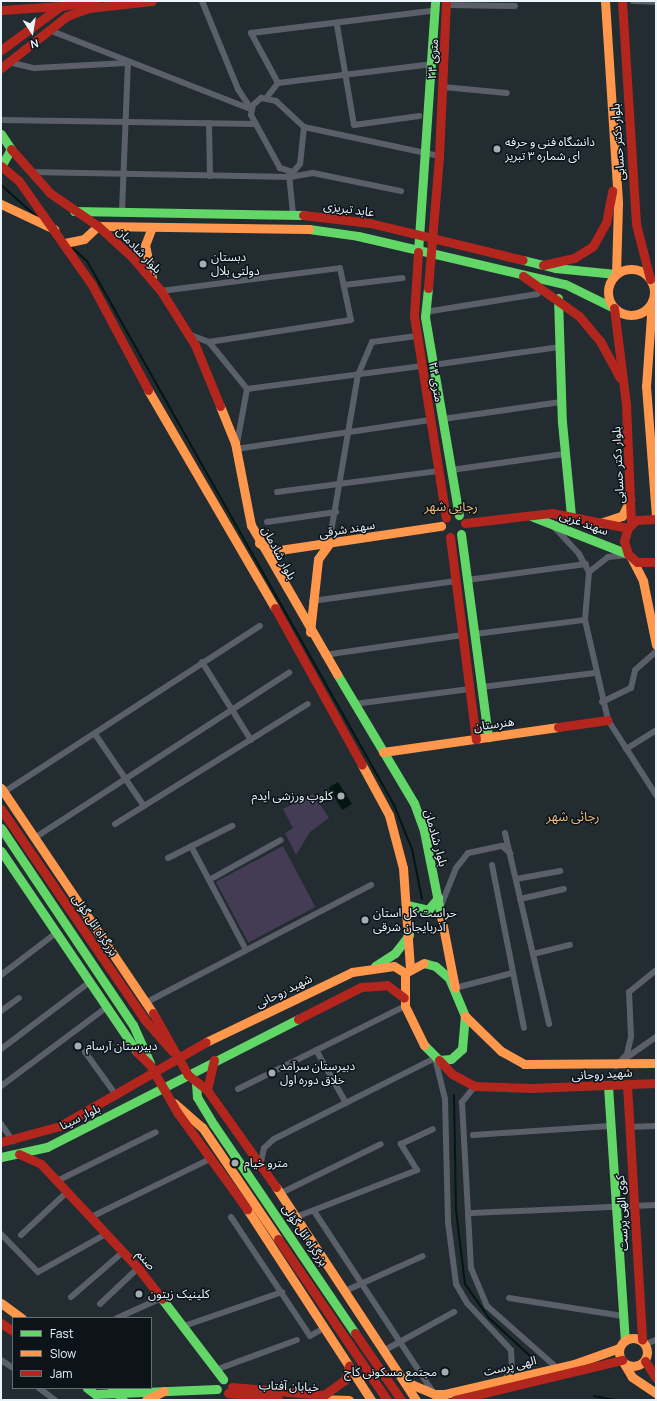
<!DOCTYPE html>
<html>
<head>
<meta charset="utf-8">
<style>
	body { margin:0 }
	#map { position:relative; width:657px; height:1401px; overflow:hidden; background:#222c31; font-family:Manrope,"Noto Sans Arabic",sans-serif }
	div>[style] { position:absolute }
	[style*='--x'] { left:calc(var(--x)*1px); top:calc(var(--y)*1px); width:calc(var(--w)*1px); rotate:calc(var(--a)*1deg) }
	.green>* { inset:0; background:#443c54; transform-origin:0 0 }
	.water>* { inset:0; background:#031611; transform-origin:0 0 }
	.stream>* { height:2px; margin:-1px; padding:0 1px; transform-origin:1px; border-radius:1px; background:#031611 }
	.street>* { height:6px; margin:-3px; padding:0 3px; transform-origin:3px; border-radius:3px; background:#5b5f69 }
	.fast>* { height:9px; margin:-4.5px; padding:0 4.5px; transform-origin:4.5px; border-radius:4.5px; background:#63d668 }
	.slow>* { height:9px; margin:-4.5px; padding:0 4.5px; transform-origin:4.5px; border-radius:4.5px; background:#ff974d }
	.slow>.ring { margin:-4.5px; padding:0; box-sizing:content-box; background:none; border:9px solid #ff974d; border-radius:50% }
	.jam>* { height:9px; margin:-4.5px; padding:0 4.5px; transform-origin:4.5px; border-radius:4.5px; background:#b3261e }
	.dots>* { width:11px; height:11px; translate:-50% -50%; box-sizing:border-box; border:2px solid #0d1419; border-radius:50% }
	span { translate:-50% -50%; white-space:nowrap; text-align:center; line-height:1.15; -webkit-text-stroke:3px #0d1419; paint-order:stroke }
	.street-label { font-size:12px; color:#e9f4fb }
	.poi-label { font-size:12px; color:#e9f4fb }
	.left { translate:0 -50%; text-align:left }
	.right { translate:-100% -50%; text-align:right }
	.neighbourhood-label { font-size:13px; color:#ecbb79 }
	.frame { position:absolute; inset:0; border:2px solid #e9f4fb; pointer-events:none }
	.legend { position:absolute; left:12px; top:1317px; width:140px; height:72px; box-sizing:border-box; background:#0d1419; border:1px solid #656e73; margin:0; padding:5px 7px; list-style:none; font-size:12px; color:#e9f4fb }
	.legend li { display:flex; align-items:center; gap:8px; height:20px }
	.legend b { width:20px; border:1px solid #656e73 }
	.north { position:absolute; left:12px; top:12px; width:40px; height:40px; -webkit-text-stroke:3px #0d1419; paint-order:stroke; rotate:168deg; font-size:11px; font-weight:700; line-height:16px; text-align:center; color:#e9f4fb }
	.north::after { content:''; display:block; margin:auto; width:14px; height:18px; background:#e9f4fb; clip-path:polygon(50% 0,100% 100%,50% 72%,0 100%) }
</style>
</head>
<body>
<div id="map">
	<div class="green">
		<i style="clip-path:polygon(313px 794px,329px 818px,310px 832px,296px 855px,285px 833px,293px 828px,283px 809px)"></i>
		<i style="left:283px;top:846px;width:69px;height:76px;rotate:62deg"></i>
	</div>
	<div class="water">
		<i style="left:338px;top:782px;width:26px;height:11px;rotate:58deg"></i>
	</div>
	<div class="stream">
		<i style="--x:1;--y:185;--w:47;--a:41.5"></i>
		<i style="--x:69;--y:245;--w:24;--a:42"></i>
		<i style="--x:87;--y:261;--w:625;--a:60.56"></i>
		<i style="--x:394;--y:805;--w:48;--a:67.8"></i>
		<i style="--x:412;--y:849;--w:51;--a:78.7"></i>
		<i style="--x:454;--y:1095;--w:115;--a:89"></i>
		<i style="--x:456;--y:1210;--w:75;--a:83.1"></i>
		<i style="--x:465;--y:1284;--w:42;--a:54.8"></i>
		<i style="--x:489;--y:1318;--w:56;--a:42.8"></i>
		<i style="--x:594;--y:1396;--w:20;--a:11"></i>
	</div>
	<div class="street">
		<i style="--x:202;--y:1;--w:95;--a:67.8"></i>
		<i style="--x:238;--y:89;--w:24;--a:57"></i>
		<i style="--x:633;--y:1;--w:23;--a:2"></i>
		<i style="--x:447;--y:5;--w:68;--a:0.8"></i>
		<i style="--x:337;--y:25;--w:101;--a:80.4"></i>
		<i style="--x:354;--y:125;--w:66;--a:-7.9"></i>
		<i style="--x:49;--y:30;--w:217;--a:21.4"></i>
		<i style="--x:8;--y:62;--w:28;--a:13"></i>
		<i style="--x:35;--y:68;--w:91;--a:-3.1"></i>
		<i style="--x:278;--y:83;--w:57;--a:-118.4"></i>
		<i style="--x:251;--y:33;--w:187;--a:-7"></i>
		<i style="--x:443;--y:87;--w:64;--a:5.4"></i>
		<i style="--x:267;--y:97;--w:18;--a:-52"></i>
		<i style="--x:278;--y:83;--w:156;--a:-7"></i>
		<i style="--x:261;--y:98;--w:15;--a:11"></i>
		<i style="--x:276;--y:101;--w:38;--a:43"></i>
		<i style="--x:304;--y:127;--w:37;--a:96"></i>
		<i style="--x:300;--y:164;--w:11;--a:131"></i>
		<i style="--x:293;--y:172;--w:14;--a:-163"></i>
		<i style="--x:280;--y:168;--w:60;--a:-118.7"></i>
		<i style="--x:251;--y:115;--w:10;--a:-79"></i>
		<i style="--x:253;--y:105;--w:11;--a:-41"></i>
		<i style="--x:1;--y:120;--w:255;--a:0.9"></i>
		<i style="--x:209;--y:123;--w:53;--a:88.9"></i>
		<i style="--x:304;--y:127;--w:138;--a:12.1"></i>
		<i style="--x:30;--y:172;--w:260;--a:1.1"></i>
		<i style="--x:290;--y:177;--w:23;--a:-10"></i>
		<i style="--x:313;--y:173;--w:90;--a:11.6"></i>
		<i style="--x:289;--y:174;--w:40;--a:84.3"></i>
		<i style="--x:122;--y:211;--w:148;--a:-87.7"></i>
		<i style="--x:344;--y:285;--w:59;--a:-6.8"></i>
		<i style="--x:161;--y:291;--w:180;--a:-7.3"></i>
		<i style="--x:340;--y:268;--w:53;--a:78.1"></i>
		<i style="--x:351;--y:320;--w:144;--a:171.2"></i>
		<i style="--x:425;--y:312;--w:114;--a:-9.1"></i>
		<i style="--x:188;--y:334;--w:22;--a:21"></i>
		<i style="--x:209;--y:342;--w:60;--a:51"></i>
		<i style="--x:247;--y:389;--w:61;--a:100.4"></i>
		<i style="--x:236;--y:449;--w:196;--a:-8.5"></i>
		<i style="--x:433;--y:365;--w:127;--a:-8.1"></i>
		<i style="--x:247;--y:389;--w:177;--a:-7.5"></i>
		<i style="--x:443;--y:419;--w:119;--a:-8.2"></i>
		<i style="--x:451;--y:470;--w:114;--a:-8.1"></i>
		<i style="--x:277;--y:492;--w:162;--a:-7.4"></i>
		<i style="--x:267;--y:522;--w:70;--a:-8.2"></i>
		<i style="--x:554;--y:527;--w:37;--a:47"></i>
		<i style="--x:579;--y:554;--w:21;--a:61"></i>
		<i style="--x:589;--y:572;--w:48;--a:94.8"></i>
		<i style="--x:585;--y:620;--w:103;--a:77"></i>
		<i style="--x:608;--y:720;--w:89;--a:57.4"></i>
		<i style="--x:329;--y:544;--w:171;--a:-80.3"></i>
		<i style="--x:358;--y:375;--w:36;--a:-67"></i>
		<i style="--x:372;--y:342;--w:45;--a:-7.6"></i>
		<i style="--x:589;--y:572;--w:24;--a:-38"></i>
		<i style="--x:608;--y:557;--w:20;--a:-6"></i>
		<i style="--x:467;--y:580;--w:120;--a:-7.7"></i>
		<i style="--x:312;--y:601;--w:145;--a:-7.9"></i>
		<i style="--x:475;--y:634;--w:111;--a:-7.3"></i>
		<i style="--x:324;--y:655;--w:140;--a:-8.2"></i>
		<i style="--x:202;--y:662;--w:92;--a:57.9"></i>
		<i style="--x:482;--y:687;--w:114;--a:-7.1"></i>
		<i style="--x:602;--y:702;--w:32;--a:-26"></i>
		<i style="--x:631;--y:688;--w:18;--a:-77"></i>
		<i style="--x:635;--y:670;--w:28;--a:-41"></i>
		<i style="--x:354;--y:704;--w:117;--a:-7.4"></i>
		<i style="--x:95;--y:734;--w:87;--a:55.8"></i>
		<i style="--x:626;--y:749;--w:36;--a:-32"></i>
		<i style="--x:4;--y:792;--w:305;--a:-33"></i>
		<i style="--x:115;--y:824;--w:227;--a:-31.9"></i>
		<i style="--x:505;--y:833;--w:196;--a:77"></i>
		<i style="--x:36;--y:837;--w:302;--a:-33"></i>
		<i style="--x:191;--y:846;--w:115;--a:62.1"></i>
		<i style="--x:168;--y:858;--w:72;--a:-26.6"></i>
		<i style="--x:492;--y:865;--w:166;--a:78.9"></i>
		<i style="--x:516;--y:879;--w:45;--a:-10.3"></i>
		<i style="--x:209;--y:880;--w:82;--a:-29.1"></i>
		<i style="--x:520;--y:899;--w:45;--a:-12.8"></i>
		<i style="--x:440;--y:908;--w:43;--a:-68.2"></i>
		<i style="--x:456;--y:868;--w:19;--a:-51"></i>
		<i style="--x:468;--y:853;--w:35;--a:-12"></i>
		<i style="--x:502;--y:846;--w:11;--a:41"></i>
		<i style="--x:533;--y:954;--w:38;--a:-14"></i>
		<i style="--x:1;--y:975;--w:69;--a:-37.4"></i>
		<i style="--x:455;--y:988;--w:59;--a:-14.7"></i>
		<i style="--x:147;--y:1002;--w:253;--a:-27.6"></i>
		<i style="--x:1;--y:1011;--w:22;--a:-36"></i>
		<i style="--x:1;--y:1049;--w:111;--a:-37"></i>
		<i style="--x:316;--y:1050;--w:61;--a:60.5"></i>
		<i style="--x:85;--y:1052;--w:53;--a:54.2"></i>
		<i style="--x:626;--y:1058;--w:37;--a:-35"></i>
		<i style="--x:616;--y:1066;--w:16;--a:-47"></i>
		<i style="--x:627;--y:1054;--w:18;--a:-77"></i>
		<i style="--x:631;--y:1036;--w:44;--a:-92.6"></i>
		<i style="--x:629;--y:992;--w:35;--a:-39"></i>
		<i style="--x:1;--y:1086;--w:132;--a:-36.7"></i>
		<i style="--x:475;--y:1086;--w:21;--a:129"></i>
		<i style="--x:462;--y:1102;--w:166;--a:86.9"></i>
		<i style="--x:471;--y:1268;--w:41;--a:67.2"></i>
		<i style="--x:487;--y:1306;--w:94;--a:41.5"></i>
		<i style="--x:238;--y:1089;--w:186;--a:-26.4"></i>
		<i style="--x:1;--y:1124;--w:21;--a:55"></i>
		<i style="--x:629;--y:1127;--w:27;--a:-2"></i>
		<i style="--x:473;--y:1135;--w:137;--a:-3.8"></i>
		<i style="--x:261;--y:1162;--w:14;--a:-78"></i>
		<i style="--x:264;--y:1148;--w:13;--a:-42"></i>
		<i style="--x:274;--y:1139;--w:180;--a:-26.7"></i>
		<i style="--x:435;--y:1058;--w:42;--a:76.3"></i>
		<i style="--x:445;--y:1099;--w:123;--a:88.6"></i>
		<i style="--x:448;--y:1222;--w:63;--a:82.6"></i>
		<i style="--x:456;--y:1284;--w:22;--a:60"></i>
		<i style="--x:467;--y:1303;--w:64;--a:46.9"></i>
		<i style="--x:511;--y:1350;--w:17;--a:87"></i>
		<i style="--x:512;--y:1367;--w:15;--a:118"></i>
		<i style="--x:57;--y:1181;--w:110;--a:-26.3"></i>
		<i style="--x:281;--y:1193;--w:111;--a:-26.1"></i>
		<i style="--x:314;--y:1211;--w:219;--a:56.7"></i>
		<i style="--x:472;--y:1213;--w:184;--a:-2.5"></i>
		<i style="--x:91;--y:1217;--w:132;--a:-26"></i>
		<i style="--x:231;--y:1217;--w:143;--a:56.4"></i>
		<i style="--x:310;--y:1336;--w:16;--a:-30"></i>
		<i style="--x:296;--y:1217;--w:130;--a:-21.2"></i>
		<i style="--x:417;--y:1170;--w:31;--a:-122"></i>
		<i style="--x:401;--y:1144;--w:35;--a:-25"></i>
		<i style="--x:1;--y:1234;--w:53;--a:45.8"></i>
		<i style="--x:38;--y:1272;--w:78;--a:-29.2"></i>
		<i style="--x:21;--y:1235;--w:63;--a:-43.1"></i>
		<i style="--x:345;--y:1291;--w:85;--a:-24.2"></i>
		<i style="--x:71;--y:1297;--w:69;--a:-40.9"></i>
		<i style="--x:509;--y:1298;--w:115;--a:9"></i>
		<i style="--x:100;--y:1304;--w:52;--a:-43.5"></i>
		<i style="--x:117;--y:1318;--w:49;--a:-24"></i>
		<i style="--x:184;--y:1326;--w:104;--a:-19.1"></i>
		<i style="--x:646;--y:1344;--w:11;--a:-22"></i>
		<i style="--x:385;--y:1350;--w:79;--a:-28.8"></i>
		<i style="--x:1;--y:1360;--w:14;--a:34"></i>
		<i style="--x:218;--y:1369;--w:84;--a:-20.2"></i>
		<i style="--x:39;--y:1388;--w:20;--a:37"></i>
	</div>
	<div class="fast">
		<i style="--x:1;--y:134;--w:18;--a:56"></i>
		<i style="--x:11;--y:149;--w:20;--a:120"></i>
		<i style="--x:74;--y:211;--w:229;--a:1"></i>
		<i style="--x:309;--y:229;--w:49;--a:8.1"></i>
		<i style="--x:358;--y:236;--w:212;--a:13.1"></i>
		<i style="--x:565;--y:284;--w:55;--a:26.1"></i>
		<i style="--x:418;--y:252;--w:252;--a:-86.1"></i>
		<i style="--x:523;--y:260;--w:33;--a:14"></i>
		<i style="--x:555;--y:268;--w:61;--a:5.6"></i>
		<i style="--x:428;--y:288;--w:29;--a:96"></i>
		<i style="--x:425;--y:317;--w:201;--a:80.3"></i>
		<i style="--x:558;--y:298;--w:124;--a:88.2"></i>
		<i style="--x:562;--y:422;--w:93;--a:84.5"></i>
		<i style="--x:531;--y:516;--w:104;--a:21.4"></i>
		<i style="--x:461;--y:534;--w:205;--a:82.4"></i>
		<i style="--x:337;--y:674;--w:150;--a:59.2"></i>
		<i style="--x:414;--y:803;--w:30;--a:70"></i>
		<i style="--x:424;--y:831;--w:87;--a:78.7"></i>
		<i style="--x:1;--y:828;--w:237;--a:56.2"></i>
		<i style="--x:133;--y:1025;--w:42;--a:65.9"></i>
		<i style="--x:1;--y:851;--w:243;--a:55.9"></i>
		<i style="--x:407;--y:905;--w:22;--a:13"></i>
		<i style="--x:428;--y:910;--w:16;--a:-50"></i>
		<i style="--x:375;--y:966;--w:24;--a:-33"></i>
		<i style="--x:395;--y:953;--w:23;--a:-52"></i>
		<i style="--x:424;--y:1045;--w:21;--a:45"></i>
		<i style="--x:439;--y:1060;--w:12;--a:-5"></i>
		<i style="--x:451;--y:1059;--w:15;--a:-42"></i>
		<i style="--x:462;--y:1049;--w:33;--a:-85"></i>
		<i style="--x:465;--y:1016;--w:41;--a:-112.8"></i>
		<i style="--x:449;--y:978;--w:18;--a:-139"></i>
		<i style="--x:435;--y:966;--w:11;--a:-165"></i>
		<i style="--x:196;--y:1083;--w:14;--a:86"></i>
		<i style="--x:197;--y:1097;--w:33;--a:59"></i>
		<i style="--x:214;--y:1125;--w:251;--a:55.9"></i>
		<i style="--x:608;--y:1086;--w:255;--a:86.2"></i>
		<i style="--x:1;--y:1157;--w:47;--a:-12.3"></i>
		<i style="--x:47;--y:1147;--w:282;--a:-27"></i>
		<i style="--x:162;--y:1299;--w:101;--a:52.7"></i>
		<i style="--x:87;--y:1388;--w:10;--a:37"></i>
		<i style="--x:112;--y:1388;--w:16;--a:47"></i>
		<i style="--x:95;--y:1394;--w:122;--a:-2.3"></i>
	</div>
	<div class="slow">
		<i style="--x:605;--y:1;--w:202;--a:86.3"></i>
		<i style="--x:618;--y:203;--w:71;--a:91.6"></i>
		<i style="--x:1;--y:204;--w:59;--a:25.3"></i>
		<i style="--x:152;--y:227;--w:19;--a:111"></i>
		<i style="--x:145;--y:245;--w:34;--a:78"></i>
		<i style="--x:65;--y:243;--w:19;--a:-12"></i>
		<i style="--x:84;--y:239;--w:19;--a:-43"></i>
		<i style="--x:98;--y:226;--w:211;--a:0.8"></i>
		<i class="ring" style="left:608px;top:269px;width:37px;height:37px"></i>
		<i style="--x:652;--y:301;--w:85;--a:94"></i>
		<i style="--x:646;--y:386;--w:129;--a:85.6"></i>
		<i style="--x:148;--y:390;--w:252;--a:59.8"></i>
		<i style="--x:220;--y:406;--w:40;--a:68"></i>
		<i style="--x:235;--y:443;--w:84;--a:79"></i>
		<i style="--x:251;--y:525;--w:172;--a:60"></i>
		<i style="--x:600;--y:523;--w:23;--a:-18"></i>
		<i style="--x:622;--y:516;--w:18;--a:-63"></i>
		<i style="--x:259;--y:543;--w:16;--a:30"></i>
		<i style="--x:273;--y:551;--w:170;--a:-8.5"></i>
		<i style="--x:631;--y:557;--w:27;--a:63"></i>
		<i style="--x:643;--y:581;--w:65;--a:78.5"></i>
		<i style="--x:310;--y:632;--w:73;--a:-83.7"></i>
		<i style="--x:318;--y:559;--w:19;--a:-54"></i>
		<i style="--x:383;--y:752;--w:177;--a:-8.1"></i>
		<i style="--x:362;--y:765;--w:57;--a:61.6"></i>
		<i style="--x:389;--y:815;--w:55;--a:75.2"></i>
		<i style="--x:403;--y:868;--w:100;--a:86"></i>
		<i style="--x:1;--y:788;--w:272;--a:56"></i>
		<i style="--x:441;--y:916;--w:73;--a:79"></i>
		<i style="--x:465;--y:1016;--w:50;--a:44.2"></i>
		<i style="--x:501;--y:1051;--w:26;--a:29"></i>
		<i style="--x:524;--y:1064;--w:132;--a:-0.4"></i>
		<i style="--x:206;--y:1042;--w:162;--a:-25.6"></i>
		<i style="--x:352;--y:972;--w:42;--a:-8.1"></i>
		<i style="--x:394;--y:966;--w:13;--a:32"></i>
		<i style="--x:424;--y:1045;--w:43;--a:-116"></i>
		<i style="--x:405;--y:1006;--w:33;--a:-90"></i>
		<i style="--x:405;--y:973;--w:21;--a:-28"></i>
		<i style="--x:174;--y:1103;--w:37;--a:41"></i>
		<i style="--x:202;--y:1127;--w:135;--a:55.8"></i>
		<i style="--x:276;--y:1187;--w:255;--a:56.7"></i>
		<i style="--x:247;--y:1209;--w:228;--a:57"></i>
		<i style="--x:1;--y:1303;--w:26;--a:36"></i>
		<i class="ring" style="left:619px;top:1338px;width:19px;height:19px"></i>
		<i style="--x:623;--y:1362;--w:17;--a:59"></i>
		<i style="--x:632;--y:1377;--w:29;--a:34"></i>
		<i style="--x:406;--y:1382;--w:30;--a:23"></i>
		<i style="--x:434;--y:1394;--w:11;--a:0"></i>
		<i style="--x:445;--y:1394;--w:132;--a:-13.1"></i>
		<i style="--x:574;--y:1364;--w:48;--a:-19.6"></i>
		<i style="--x:319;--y:1399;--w:30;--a:2"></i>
		<i style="--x:146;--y:1400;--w:20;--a:-27"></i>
	</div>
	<div class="jam">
		<i style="--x:622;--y:1;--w:223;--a:86.4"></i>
		<i style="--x:636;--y:224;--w:57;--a:75.7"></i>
		<i style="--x:1;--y:10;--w:60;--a:-3.8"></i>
		<i style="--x:1;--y:50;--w:74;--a:-36.3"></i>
		<i style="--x:61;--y:6;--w:35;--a:-8"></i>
		<i style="--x:1;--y:68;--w:84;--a:-38.2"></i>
		<i style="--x:67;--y:16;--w:23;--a:-20"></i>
		<i style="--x:89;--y:8;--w:63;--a:-6.3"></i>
		<i style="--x:11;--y:149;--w:59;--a:48.4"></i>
		<i style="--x:50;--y:193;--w:58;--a:34.5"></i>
		<i style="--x:98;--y:226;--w:46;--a:42.4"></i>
		<i style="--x:132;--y:257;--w:45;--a:49.5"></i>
		<i style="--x:161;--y:291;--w:64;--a:57.8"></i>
		<i style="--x:195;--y:345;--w:66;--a:67.7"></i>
		<i style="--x:1;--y:166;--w:23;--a:40"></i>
		<i style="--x:19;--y:181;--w:127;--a:54.9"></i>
		<i style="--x:92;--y:285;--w:119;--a:61.9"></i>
		<i style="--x:303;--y:215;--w:67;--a:6.8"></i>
		<i style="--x:370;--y:223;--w:157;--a:13.6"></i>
		<i style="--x:418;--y:252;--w:64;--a:93.6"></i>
		<i style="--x:414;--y:316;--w:204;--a:81"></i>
		<i style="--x:543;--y:265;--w:32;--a:-13"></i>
		<i style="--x:574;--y:258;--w:22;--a:-32"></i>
		<i style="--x:593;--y:246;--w:26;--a:-61"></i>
		<i style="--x:606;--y:223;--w:33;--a:-79"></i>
		<i style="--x:523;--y:276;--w:69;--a:35.5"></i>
		<i style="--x:579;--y:316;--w:33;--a:50"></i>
		<i style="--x:600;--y:341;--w:42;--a:61.6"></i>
		<i style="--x:428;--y:288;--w:132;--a:-85.2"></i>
		<i style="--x:439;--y:156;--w:155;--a:-87.4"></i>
		<i style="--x:614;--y:308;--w:97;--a:82.9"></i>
		<i style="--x:626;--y:404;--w:121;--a:87.6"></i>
		<i style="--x:656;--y:519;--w:20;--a:177"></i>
		<i style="--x:636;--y:520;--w:11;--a:135"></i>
		<i style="--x:628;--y:528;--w:14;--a:107"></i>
		<i style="--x:624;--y:541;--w:14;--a:73"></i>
		<i style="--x:628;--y:554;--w:12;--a:42"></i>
		<i style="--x:637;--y:562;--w:19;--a:0"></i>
		<i style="--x:465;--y:523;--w:88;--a:-6.6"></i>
		<i style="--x:552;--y:513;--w:77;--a:11.2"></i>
		<i style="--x:450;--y:537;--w:204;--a:82.7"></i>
		<i style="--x:275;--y:608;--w:179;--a:61"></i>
		<i style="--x:558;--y:727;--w:50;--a:-8"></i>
		<i style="--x:1;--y:809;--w:254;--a:55.7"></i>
		<i style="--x:144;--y:1019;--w:44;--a:48.7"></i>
		<i style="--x:153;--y:1013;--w:71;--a:60.6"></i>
		<i style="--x:188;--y:1075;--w:24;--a:38"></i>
		<i style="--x:207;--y:1090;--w:119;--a:54.6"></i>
		<i style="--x:298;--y:1019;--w:71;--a:-26.9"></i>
		<i style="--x:361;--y:987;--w:26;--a:-4"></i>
		<i style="--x:387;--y:985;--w:21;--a:37"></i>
		<i style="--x:137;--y:1052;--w:18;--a:45"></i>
		<i style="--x:150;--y:1065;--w:54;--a:60.1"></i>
		<i style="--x:177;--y:1112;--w:120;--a:54.2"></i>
		<i style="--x:439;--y:1060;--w:19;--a:47"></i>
		<i style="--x:452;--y:1074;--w:26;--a:28"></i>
		<i style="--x:475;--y:1086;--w:57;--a:2"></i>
		<i style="--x:532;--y:1088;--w:124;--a:-2.3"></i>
		<i style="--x:627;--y:1085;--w:255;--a:86.6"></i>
		<i style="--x:207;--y:1090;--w:31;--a:-77"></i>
		<i style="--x:1;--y:1142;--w:61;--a:-15.2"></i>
		<i style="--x:60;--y:1126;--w:168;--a:-29.9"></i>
		<i style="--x:19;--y:1154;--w:24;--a:24"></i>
		<i style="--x:41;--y:1164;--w:142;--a:47"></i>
		<i style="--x:138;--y:1268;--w:39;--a:52"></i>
		<i style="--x:278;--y:1239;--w:194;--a:55.9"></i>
		<i style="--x:1;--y:1323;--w:14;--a:34"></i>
		<i style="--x:355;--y:1333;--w:81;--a:55.5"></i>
		<i style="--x:645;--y:1361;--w:20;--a:57"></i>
		<i style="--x:232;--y:1387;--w:92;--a:5"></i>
		<i style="--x:324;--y:1395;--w:26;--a:-36"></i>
		<i style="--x:345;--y:1380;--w:15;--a:-74"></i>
		<i style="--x:228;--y:1393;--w:50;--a:5.7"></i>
		<i style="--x:455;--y:1400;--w:172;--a:-13.5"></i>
	</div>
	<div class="dots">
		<i style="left:497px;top:149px;background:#a3aeb4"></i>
		<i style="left:203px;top:264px;background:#a3aeb4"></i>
		<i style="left:341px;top:796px;background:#a3aeb4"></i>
		<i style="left:365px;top:920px;background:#a3aeb4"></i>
		<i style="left:78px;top:1046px;background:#a3aeb4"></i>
		<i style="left:272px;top:1073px;background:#a3aeb4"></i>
		<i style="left:235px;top:1163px;background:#a3aeb4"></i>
		<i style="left:139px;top:1294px;background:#a3aeb4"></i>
		<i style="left:445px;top:1372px;background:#a3aeb4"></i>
	</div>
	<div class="street-label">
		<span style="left:433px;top:59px;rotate:-87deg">۲۴ متری</span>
		<span style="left:618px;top:142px;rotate:-94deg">بلوار دکتر حسابی</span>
		<span style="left:349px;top:209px;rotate:8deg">عابد تبریزی</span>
		<span style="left:139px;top:250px;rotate:46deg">بلوار شادمان</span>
		<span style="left:436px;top:382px;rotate:81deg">۲۴ متری</span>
		<span style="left:618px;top:465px;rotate:-93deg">بلوار دکتر حسابی</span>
		<span style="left:584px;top:523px;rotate:20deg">سهند غربی</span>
		<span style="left:347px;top:529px;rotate:-9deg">سهند شرقی</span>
		<span style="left:279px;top:553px;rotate:62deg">بلوار شادمان</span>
		<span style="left:494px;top:724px;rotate:-8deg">هنرستان</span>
		<span style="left:436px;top:838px;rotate:75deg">بلوار شادمان</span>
		<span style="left:95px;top:925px;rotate:56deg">بزرگراه ائل گؤلی</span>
		<span style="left:284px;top:991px;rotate:-26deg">شهید روحانی</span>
		<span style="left:602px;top:1074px;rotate:-3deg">شهید روحانی</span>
		<span style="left:80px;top:1117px;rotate:-26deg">بلوار سینا</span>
		<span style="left:622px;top:1213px;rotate:-93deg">کوی الهی پرست</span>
		<span style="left:305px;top:1235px;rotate:56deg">بزرگراه ائل گؤلی</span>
		<span style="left:146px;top:1260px;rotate:49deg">صنم</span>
		<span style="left:510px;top:1366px;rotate:-13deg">الهی پرست</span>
		<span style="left:289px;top:1386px;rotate:2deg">خیابان آفتاب</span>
	</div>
	<div class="poi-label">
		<span class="left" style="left:505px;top:149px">دانشگاه فنی و حرفه<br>ای شماره ۳ تبریز</span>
		<span class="left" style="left:211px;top:264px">دبستان<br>دولتی بلال</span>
		<span class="right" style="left:333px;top:796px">کلوپ ورزشی ایدم</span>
		<span class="left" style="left:373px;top:920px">حراست کل استان<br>آذربایجان شرقی</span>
		<span class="left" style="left:86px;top:1046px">دبیرستان آرسام</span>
		<span class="left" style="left:280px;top:1073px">دبیرستان سرآمد<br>خلاق دوره اول</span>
		<span class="left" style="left:244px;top:1163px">مترو خیام</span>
		<span class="left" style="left:148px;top:1294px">کلینیک زیتون</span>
		<span class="right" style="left:437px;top:1372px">مجتمع مسکونى کاج</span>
	</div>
	<div class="neighbourhood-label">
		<span style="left:451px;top:506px">رجایی شهر</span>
		<span style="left:573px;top:816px">رجائی شهر</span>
	</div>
	<div class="frame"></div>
	<ul class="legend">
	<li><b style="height:5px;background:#63d668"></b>Fast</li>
	<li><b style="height:5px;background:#ff974d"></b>Slow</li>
	<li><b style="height:5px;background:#b3261e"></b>Jam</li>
	</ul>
	<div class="north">N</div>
</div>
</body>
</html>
